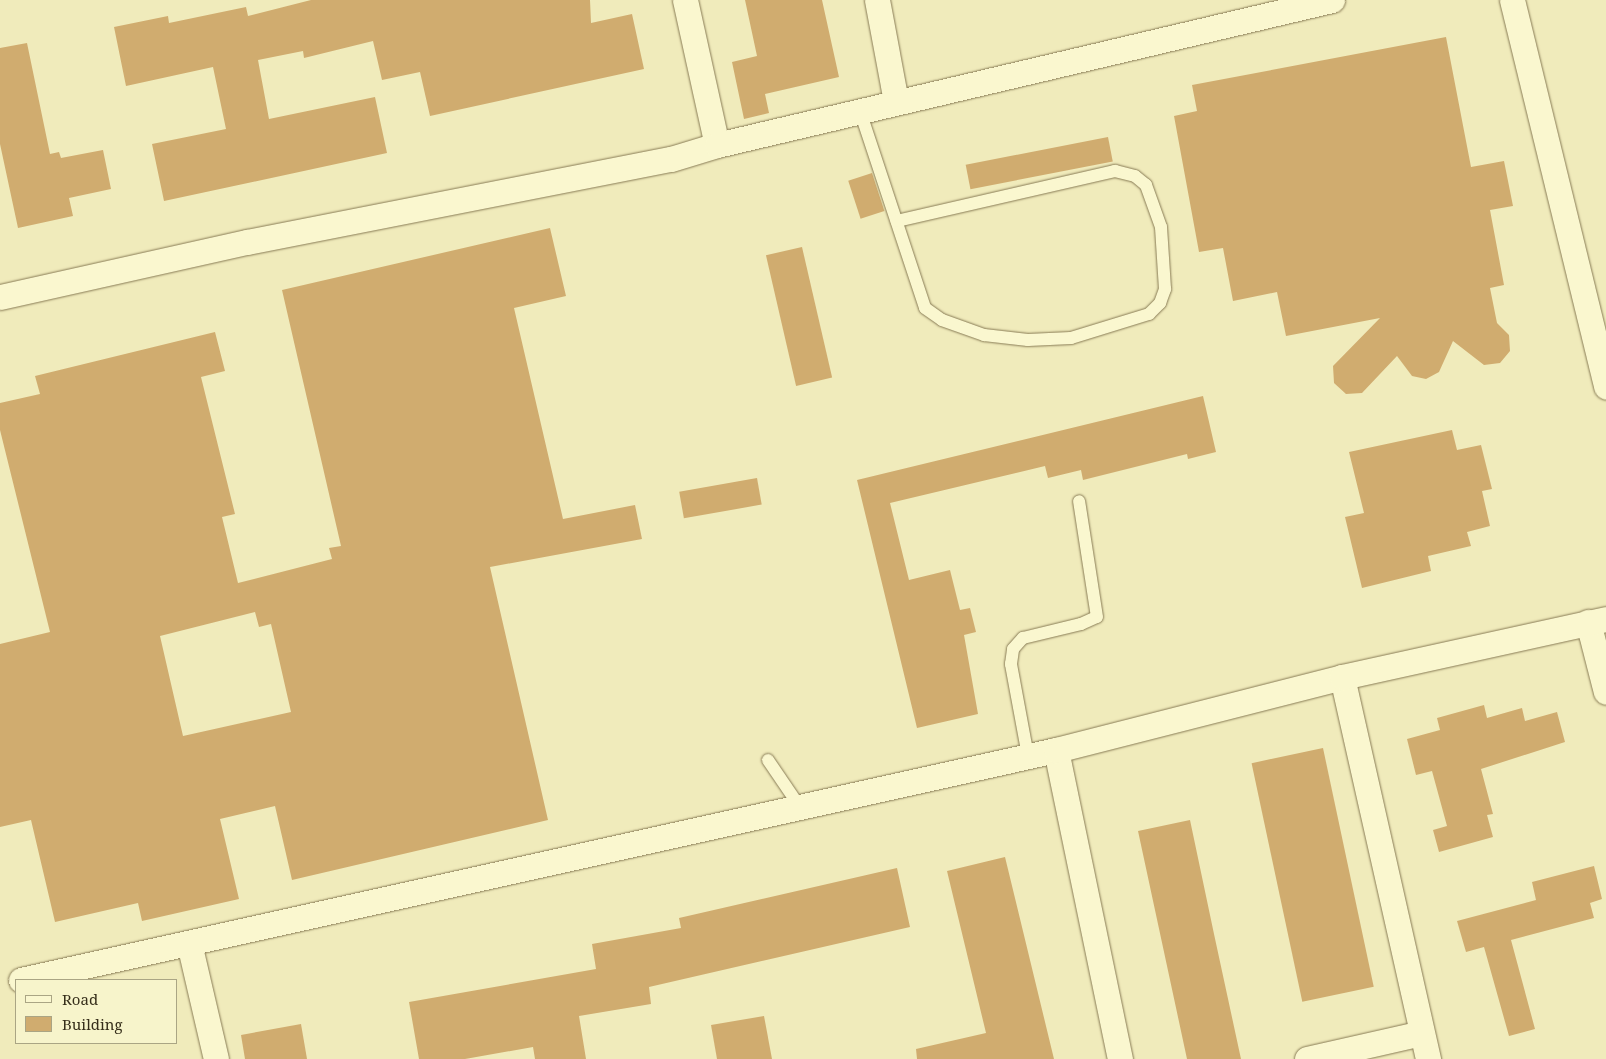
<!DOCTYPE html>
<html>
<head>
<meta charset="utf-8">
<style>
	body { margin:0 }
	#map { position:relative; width:1606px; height:1059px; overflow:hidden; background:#f0ebbb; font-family:"Noto Serif",serif }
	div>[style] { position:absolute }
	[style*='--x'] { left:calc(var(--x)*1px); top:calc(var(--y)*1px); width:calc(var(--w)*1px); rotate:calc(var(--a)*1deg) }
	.building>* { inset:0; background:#d0ac6f; transform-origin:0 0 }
	.roads { filter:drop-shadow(0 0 1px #887b55) drop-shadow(0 0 1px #887b55) }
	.lane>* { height:12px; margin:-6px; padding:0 6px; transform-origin:6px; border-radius:6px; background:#faf7cf }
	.street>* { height:25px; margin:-12.5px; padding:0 12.5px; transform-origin:12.5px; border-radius:12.5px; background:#faf7cf }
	span { translate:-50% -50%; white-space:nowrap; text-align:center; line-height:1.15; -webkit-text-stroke:4px #f7f4cb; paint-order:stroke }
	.legend { position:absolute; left:15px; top:979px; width:162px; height:65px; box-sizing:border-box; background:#f7f4cb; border:1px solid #aaa584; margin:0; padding:6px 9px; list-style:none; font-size:15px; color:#362e1a }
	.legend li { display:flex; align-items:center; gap:10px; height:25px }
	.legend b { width:25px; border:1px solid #aaa584 }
</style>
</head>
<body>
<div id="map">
	<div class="building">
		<i style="clip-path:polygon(311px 0,590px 0,591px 23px,632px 14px,644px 69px,430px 116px,420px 72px,382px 80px,373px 41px,304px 58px,303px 51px,258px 60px,269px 119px,375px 97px,387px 153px,164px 201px,152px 144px,226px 129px,213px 67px,126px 86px,114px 27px,168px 16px,169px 23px,246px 7px,248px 16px)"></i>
		<i style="clip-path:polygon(745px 0,822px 0,839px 77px,765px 94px,769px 113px,744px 119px,732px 62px,757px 56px)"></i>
		<i style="clip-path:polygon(1446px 37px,1471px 167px,1504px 161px,1513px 206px,1490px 210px,1504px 285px,1490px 288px,1497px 323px,1509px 335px,1510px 351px,1500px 363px,1484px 365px,1453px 341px,1439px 372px,1426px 379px,1412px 376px,1397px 356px,1362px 393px,1346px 394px,1334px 383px,1333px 366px,1380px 318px,1286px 336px,1277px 292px,1233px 301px,1223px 248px,1199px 252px,1174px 116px,1197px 111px,1192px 85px)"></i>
		<i style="clip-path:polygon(27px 43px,50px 154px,59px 152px,61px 158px,103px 150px,111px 189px,69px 198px,73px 216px,18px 228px,0 144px,0 48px)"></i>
		<i style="left:1108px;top:137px;width:25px;height:145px;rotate:79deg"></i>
		<i style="left:872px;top:173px;width:40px;height:25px;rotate:72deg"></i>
		<i style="clip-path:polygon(evenodd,550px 228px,566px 296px,514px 308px,563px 519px,635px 505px,642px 539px,490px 567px,548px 820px,292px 880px,275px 806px,220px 819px,239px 899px,142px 921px,138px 903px,55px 922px,31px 820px,0 827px,0 644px,50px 632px,0 430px,0 403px,40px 394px,35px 376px,215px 332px,225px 371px,201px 377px,235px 514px,222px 517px,238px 583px,332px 559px,329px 548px,341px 546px,282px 290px,550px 228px,255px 612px,259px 627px,271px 624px,291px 712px,183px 736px,160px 636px,255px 612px)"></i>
		<i style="left:802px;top:247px;width:134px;height:37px;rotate:77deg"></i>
		<i style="clip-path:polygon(1203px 396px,1216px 452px,1188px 459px,1187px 454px,1083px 480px,1081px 470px,1048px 478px,1045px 466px,890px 503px,909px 580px,950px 570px,960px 610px,970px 608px,976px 632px,964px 635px,978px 714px,917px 728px,857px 480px)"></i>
		<i style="clip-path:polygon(1452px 430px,1457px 450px,1481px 445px,1492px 489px,1482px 491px,1490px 526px,1467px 532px,1471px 546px,1428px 556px,1431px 571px,1362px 588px,1345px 517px,1364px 513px,1349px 452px)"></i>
		<i style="left:757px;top:478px;width:27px;height:79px;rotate:80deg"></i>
		<i style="clip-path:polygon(1484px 705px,1487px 718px,1522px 708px,1525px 721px,1557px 712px,1565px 742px,1481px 769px,1493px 814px,1487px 815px,1493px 837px,1439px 852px,1433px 830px,1447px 826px,1432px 771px,1416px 775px,1407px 739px,1440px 730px,1437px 718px)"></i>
		<i style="left:1323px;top:748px;width:244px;height:73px;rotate:78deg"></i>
		<i style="clip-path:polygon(1190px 820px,1214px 934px,1241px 1059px,1187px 1059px,1138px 831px)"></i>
		<i style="clip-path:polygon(1005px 857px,1054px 1059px,917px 1059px,916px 1049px,986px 1033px,947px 871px)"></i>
		<i style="clip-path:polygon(1594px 866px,1602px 899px,1590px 903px,1594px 918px,1511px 940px,1535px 1029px,1509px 1036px,1484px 947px,1466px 952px,1457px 921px,1536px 900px,1532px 882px)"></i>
		<i style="clip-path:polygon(897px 868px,910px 927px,649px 987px,651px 1004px,579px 1016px,586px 1059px,535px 1059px,533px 1047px,465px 1059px,419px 1059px,409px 1002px,596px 969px,592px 944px,681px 928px,679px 918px)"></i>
		<i style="clip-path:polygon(764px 1016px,772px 1059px,717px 1059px,711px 1025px)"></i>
		<i style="clip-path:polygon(301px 1024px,307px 1059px,245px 1059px,241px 1035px)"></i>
	</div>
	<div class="roads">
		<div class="lane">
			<i style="--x:860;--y:111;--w:207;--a:71.7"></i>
			<i style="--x:925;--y:308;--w:21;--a:35"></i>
			<i style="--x:942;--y:320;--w:45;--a:19.7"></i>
			<i style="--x:984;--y:335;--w:44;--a:6.5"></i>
			<i style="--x:1028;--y:340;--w:43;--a:-2.7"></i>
			<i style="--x:1071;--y:338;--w:82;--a:-17.1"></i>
			<i style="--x:1149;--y:314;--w:16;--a:-45"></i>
			<i style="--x:1160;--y:303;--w:15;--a:-70"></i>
			<i style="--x:1165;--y:289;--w:62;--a:-93.7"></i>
			<i style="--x:1161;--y:227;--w:45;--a:-109.7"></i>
			<i style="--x:1146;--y:185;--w:14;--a:-141"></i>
			<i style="--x:1135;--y:176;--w:21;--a:-166"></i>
			<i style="--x:1115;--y:171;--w:224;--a:167.1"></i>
			<i style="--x:1028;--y:756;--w:94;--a:-100.5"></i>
			<i style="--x:1011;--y:664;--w:15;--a:-82"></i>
			<i style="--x:1013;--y:649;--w:15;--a:-48"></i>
			<i style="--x:1023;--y:638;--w:60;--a:-13.6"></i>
			<i style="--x:1081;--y:624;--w:17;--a:-24"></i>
			<i style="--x:1097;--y:617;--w:117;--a:-98.8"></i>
			<i style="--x:768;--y:760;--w:57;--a:55.8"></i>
		</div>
		<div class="street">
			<i style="--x:685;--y:0;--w:148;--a:77.6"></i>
			<i style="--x:877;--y:0;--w:104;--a:79.4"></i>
			<i style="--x:1512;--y:0;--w:398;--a:76.3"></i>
			<i style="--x:0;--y:297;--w:253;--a:-12.6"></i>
			<i style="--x:247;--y:242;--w:432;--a:-11.1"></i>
			<i style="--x:671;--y:159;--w:48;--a:-16.9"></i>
			<i style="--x:717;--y:145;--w:632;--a:-13.27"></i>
			<i style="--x:1588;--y:622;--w:72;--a:75.6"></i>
			<i style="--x:1342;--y:677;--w:392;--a:77.3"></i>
			<i style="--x:1056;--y:750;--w:316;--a:78.3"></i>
			<i style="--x:189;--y:943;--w:119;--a:76.9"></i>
			<i style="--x:21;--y:980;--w:1060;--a:-12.53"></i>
			<i style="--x:1056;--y:750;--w:295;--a:-14.3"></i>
			<i style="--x:1342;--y:677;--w:270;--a:-12.4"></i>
			<i style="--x:1307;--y:1059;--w:117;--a:-12.8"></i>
		</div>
	</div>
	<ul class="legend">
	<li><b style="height:6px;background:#faf7cf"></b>Road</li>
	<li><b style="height:14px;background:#d0ac6f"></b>Building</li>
	</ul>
</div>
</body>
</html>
